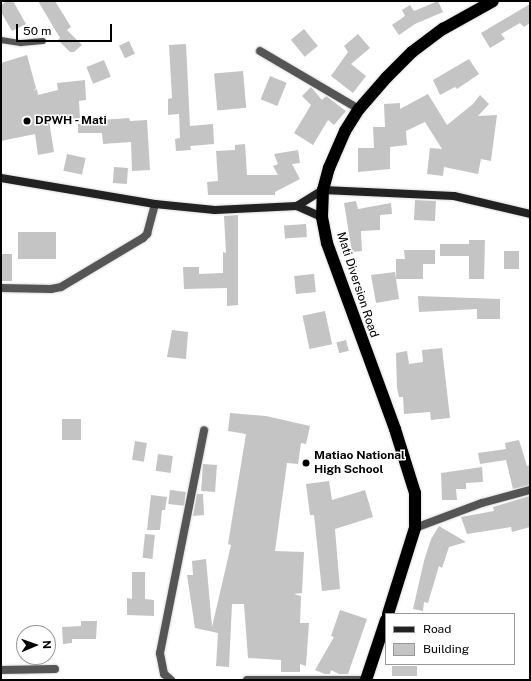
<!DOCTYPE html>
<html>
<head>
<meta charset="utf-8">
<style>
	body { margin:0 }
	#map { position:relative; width:531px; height:681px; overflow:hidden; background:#fff; font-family:"Public Sans",sans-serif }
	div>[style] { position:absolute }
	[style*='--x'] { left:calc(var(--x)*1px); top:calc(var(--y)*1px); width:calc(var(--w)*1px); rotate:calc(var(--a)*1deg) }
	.building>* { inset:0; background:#c4c4c4; transform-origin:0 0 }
	.roads { filter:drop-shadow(0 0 1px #dbdbdb) drop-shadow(0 0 1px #dbdbdb) }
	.lane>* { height:6px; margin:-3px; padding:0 3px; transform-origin:3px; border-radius:3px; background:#555 }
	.street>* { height:8px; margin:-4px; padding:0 4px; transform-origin:4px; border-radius:4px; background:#555 }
	.secondary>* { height:8px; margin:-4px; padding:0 4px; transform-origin:4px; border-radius:4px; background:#222 }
	.highway>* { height:12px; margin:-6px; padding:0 6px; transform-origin:6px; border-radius:6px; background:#000 }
	.dots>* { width:11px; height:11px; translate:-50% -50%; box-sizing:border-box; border:2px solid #fff; border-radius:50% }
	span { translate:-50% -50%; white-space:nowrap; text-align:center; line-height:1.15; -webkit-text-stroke:3px #fff; paint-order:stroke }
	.poi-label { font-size:12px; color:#000; font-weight:700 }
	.left { translate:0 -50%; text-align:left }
	.street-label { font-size:12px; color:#000 }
	.frame { position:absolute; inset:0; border:2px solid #000; pointer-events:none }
	.legend { position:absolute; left:385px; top:613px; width:130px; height:52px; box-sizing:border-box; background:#fff; border:1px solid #999; margin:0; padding:5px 7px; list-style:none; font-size:12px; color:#000 }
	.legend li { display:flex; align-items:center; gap:8px; height:20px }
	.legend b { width:20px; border:1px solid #999 }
	.north { position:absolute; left:16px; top:625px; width:40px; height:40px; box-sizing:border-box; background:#fff; border:1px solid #999; border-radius:50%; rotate:88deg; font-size:11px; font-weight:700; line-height:16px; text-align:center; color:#000 }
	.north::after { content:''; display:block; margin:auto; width:14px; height:18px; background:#000; clip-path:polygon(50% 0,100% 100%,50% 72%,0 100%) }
	.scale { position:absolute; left:16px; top:24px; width:96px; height:18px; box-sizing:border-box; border:2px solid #000; border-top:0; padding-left:5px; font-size:12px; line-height:14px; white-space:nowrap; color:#000; -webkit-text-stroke:3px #fff; paint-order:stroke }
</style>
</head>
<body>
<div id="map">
	<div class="building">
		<i style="clip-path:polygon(7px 1px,13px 1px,26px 24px,12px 31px,1px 12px,1px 5px)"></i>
		<i style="clip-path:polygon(38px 1px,55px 1px,71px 27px,67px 30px,82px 45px,74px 52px,70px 52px,58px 40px,60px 38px)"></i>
		<i style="clip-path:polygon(438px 1px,443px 12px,415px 24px,399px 35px,392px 25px,405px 16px,402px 10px,410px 5px,414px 11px)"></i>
		<i style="clip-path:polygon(530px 4px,530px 23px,524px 27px,520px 23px,501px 34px,505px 39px,490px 48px,481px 33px)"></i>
		<i style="left:304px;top:29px;width:22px;height:17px;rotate:51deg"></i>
		<i style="clip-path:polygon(358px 34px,370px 48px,351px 64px,366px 76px,353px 93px,331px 76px,348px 52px,344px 46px)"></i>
		<i style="left:129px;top:41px;width:14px;height:11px;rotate:65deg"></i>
		<i style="clip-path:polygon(186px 44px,190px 126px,213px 124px,214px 144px,190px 146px,191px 150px,176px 151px,175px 139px,180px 138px,179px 114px,168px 115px,168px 99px,172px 98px,169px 45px)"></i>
		<i style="clip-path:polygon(27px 55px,36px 88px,34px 91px,37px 89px,38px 95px,58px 90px,57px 83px,85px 80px,86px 100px,79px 101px,80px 118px,49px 121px,54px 152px,38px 155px,35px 134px,1px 141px,1px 63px)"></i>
		<i style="clip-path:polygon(469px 59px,479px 74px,457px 89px,455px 87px,440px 95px,433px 80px)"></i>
		<i style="left:104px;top:60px;width:18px;height:19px;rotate:68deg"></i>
		<i style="left:243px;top:71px;width:37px;height:29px;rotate:85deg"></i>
		<i style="left:270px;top:76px;width:18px;height:25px;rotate:22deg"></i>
		<i style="clip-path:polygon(311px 87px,322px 100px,326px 96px,346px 111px,334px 125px,328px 120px,313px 145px,294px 133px,311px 105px,302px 96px)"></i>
		<i style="clip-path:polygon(428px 94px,447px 125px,473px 104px,480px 95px,489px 104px,478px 116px,497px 115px,491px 161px,481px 159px,478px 174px,444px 167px,443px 176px,427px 174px,430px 148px,442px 149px,425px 122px,406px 131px,407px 145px,390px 147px,390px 169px,358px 172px,358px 148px,374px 148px,373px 127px,385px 127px,384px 104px,400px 103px,400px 109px)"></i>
		<i style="clip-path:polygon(129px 118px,130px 121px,147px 120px,150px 170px,132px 171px,131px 142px,103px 144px,102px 133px,78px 133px,78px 124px,101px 124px,101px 120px)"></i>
		<i style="clip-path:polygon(245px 144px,247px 175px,278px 175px,273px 166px,278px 164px,274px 154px,298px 150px,300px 163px,292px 164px,300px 179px,275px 192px,275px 195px,208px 195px,207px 182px,218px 181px,216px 151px,235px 150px,235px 145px)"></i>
		<i style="left:67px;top:154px;width:19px;height:17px;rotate:12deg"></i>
		<i style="left:114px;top:167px;width:14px;height:16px;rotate:4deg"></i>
		<i style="left:415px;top:200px;width:21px;height:20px;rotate:3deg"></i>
		<i style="clip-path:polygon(356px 201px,358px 209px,391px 203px,392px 214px,380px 215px,380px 230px,361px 231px,362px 251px,352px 252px,344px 203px)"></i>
		<i style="clip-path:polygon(238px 215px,238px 305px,227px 306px,227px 288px,184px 289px,183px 267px,199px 267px,199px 274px,223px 273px,223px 252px,226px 253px,224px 216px)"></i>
		<i style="left:306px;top:224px;width:13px;height:22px;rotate:86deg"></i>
		<i style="left:18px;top:232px;width:38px;height:27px"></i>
		<i style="clip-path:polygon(469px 240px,485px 240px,484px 279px,469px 279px,469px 256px,440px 256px,440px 244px,469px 244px)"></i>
		<i style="clip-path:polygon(404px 250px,435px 250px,435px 264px,423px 264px,423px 279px,396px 279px,399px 299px,376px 303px,371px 275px,395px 272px,396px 279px,396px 259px,405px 259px)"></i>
		<i style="left:504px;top:251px;width:15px;height:18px"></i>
		<i style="left:1px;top:254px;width:11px;height:27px"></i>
		<i style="left:314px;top:274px;width:18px;height:20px;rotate:84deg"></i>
		<i style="clip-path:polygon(418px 296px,500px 299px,500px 319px,477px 319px,477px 309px,419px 312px)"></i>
		<i style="left:325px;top:311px;width:34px;height:23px;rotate:78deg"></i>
		<i style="clip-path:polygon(172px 330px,188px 332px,186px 359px,167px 357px)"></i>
		<i style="left:346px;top:340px;width:11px;height:10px;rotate:75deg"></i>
		<i style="clip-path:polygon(442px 348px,450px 418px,431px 420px,430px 412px,404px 414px,403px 397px,399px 397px,397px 388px,396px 353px,407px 351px,409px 364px,423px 362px,422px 350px)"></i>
		<i style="clip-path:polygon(230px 413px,266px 416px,310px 426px,306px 444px,301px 443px,298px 464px,287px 463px,275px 551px,304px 552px,302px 593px,294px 594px,301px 596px,300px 623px,309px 623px,306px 666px,300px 664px,300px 672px,281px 672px,281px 660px,248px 658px,244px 604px,232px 604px,229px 667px,216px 666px,218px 633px,195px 628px,187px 575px,193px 575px,192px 561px,206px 559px,212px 627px,231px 545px,228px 544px,246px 434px,228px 431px)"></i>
		<i style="left:62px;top:419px;width:19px;height:21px"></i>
		<i style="clip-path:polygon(519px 440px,527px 466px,530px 465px,530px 485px,513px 489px,506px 460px,480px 464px,478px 453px,506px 449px,505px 443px)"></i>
		<i style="left:135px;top:441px;width:12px;height:19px;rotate:9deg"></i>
		<i style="left:158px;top:454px;width:15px;height:17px;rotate:8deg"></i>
		<i style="left:203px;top:464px;width:14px;height:27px;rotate:4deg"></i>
		<i style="clip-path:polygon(482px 467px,483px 482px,466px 483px,466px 489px,456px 489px,457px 500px,442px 500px,441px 473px)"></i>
		<i style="clip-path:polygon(329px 481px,332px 500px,365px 490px,373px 517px,335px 529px,340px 589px,322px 591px,314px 515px,310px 515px,306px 484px)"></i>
		<i style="left:170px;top:490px;width:16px;height:14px;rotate:7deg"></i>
		<i style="clip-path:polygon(197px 494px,203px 494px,204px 515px,193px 516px)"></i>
		<i style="clip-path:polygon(151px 495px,167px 497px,165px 510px,162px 510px,160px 530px,147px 530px)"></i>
		<i style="clip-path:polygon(530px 496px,530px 527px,512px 532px,511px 527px,467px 534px,461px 517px,494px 511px,493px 507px)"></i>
		<i style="clip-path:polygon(439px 526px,466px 542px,449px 547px,442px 568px,439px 566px,428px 603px,424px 602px,423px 611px,413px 609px,424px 561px,431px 539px)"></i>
		<i style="left:145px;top:534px;width:10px;height:24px;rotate:6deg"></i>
		<i style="clip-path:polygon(132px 572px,145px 572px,145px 599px,154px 600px,154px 616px,127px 615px,127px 598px,132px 599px)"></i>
		<i style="clip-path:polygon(340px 610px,367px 619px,348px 674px,339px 674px,331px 670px,330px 674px,325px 674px,315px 670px,334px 637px,331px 636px)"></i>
		<i style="clip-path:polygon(81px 621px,97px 621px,96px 639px,72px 639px,72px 643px,63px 644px,62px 627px,81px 626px)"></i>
		<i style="left:417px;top:666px;width:10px;height:25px;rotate:90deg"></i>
	</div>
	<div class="roads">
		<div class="lane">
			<i style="--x:1;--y:40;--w:20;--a:9"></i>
			<i style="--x:21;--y:43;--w:22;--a:-5"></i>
		</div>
		<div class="street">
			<i style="--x:260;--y:51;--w:115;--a:30.4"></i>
			<i style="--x:1;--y:288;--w:50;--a:1.1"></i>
			<i style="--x:51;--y:289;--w:10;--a:-11"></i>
			<i style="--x:61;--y:287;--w:96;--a:-30.9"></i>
			<i style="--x:143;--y:238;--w:6;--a:-45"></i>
			<i style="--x:147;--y:234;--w:31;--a:-75"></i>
			<i style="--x:415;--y:528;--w:72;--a:-20.5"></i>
			<i style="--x:482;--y:503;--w:50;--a:-15.2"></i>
			<i style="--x:1;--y:670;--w:54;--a:-1.1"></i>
			<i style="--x:171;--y:680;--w:9;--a:-139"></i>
			<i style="--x:164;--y:674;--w:21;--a:-101"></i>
			<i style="--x:160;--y:653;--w:227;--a:-78.8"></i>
			<i style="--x:247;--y:680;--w:119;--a:0"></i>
		</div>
		<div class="secondary">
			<i style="--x:1;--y:178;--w:156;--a:9.6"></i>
			<i style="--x:155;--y:204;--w:60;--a:5.7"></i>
			<i style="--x:215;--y:210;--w:82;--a:-2.8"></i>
			<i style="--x:297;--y:206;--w:31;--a:-32"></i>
			<i style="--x:323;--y:190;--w:131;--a:2.6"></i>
			<i style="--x:454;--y:196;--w:78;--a:13.3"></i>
			<i style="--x:297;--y:206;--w:27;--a:24"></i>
		</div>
		<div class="highway">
			<i style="--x:388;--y:614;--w:90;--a:-72.6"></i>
			<i style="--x:415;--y:528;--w:35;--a:-90"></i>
			<i style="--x:415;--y:493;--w:67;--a:-107.4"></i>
			<i style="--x:395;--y:429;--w:198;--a:-110.1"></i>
			<i style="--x:327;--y:243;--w:26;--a:-101"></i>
			<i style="--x:322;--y:217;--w:27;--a:-88"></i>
			<i style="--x:323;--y:190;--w:23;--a:-75"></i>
			<i style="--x:329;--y:168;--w:40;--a:-66.6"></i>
			<i style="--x:345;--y:131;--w:26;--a:-58"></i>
			<i style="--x:359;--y:109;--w:41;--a:-48.9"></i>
			<i style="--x:386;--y:78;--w:37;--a:-45"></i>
			<i style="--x:412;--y:52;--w:39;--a:-37"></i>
			<i style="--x:443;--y:29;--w:57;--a:-29.2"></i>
			<i style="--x:366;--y:680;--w:63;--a:-71.6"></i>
		</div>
	</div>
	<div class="dots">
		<i style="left:27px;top:121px;background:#000"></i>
		<i style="left:306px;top:463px;background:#000"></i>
	</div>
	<div class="poi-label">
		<span class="left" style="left:35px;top:121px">DPWH - Mati</span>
		<span class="left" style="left:314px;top:463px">Matiao National<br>High School</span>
	</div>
	<div class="street-label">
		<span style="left:357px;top:285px;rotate:72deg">Mati Diversion Road</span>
	</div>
	<div class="frame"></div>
	<ul class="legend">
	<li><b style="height:5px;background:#222"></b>Road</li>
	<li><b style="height:11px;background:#c4c4c4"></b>Building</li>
	</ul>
	<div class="north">N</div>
	<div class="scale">50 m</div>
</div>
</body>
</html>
